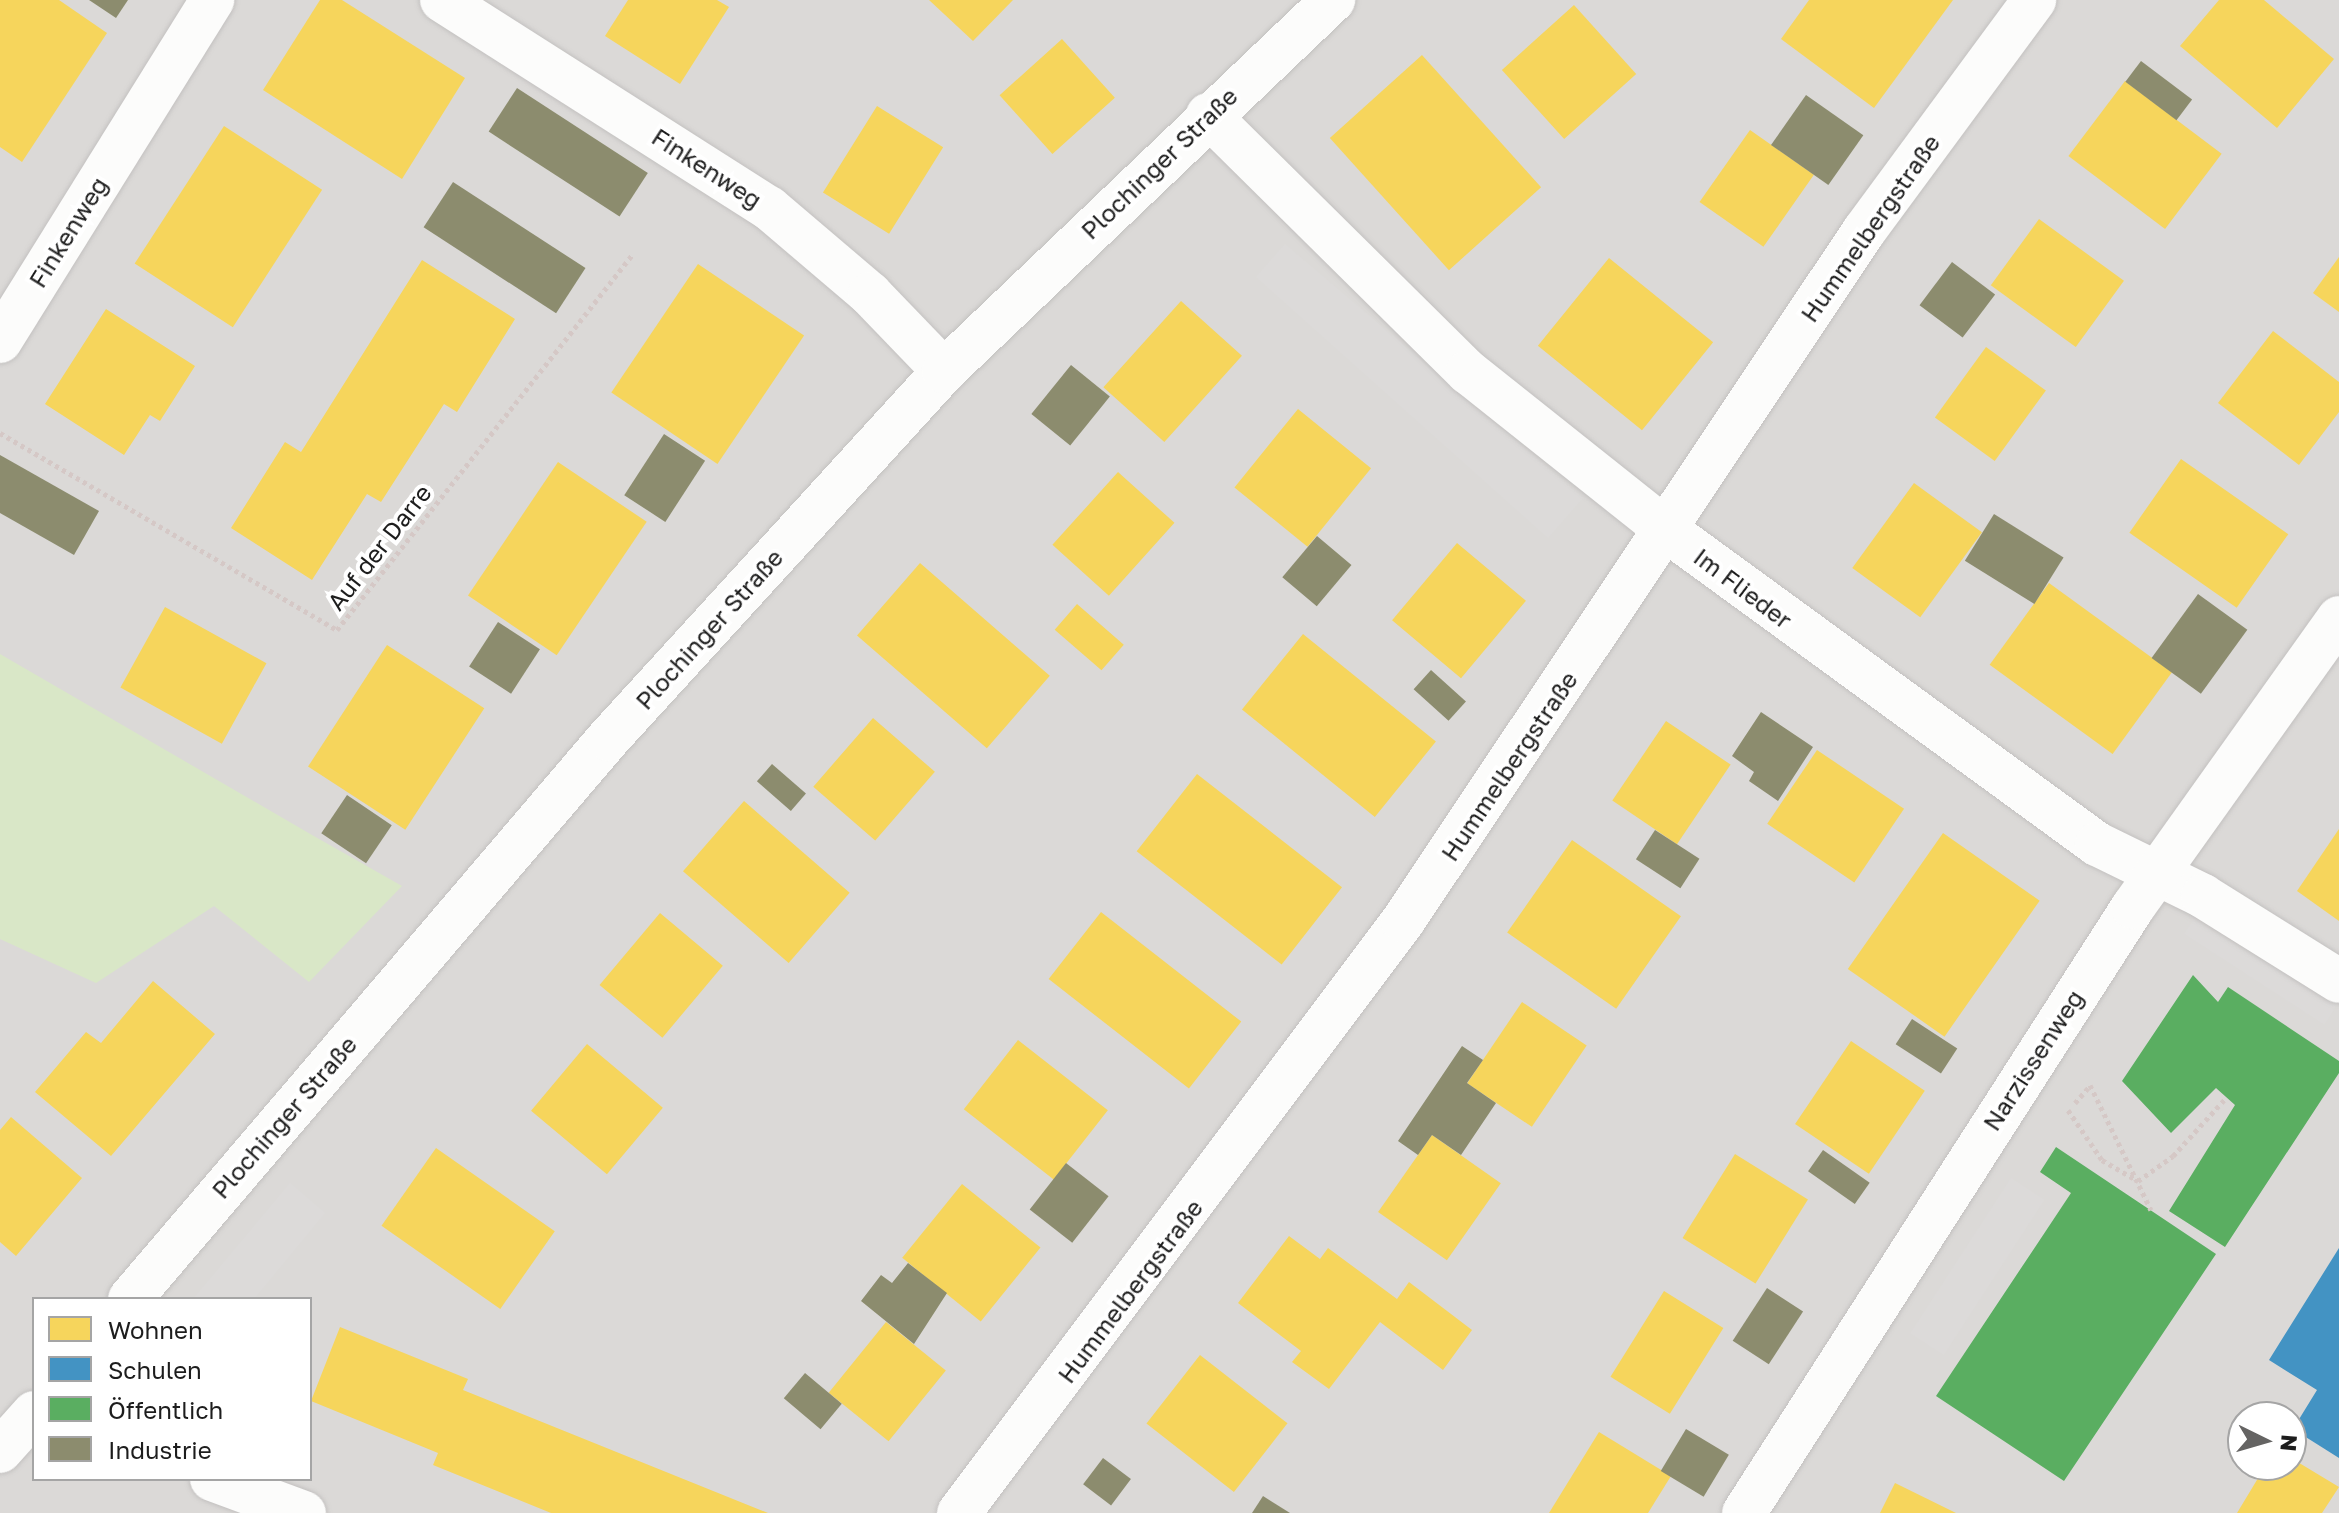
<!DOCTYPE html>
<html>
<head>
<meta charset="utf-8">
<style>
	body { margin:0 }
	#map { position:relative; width:2339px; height:1513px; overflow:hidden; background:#ece9e6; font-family:"Golos Text",sans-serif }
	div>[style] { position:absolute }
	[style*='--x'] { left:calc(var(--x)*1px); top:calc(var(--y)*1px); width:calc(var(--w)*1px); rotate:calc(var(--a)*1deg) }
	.residential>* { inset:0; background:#dbd9d7 }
	.grass>* { inset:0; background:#d9e7c7 }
	.parking>* { inset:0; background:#dcdad9; transform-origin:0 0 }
	.homes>* { inset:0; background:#f6d55c; transform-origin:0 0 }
	.schools>* { inset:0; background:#4393c3 }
	.public>* { inset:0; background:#5aae61 }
	.industry>* { inset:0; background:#8c8c6e; transform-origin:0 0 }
	.path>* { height:5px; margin-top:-2.5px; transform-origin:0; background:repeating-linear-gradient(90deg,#d5c8c6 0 4px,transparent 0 8px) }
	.roads { filter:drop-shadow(0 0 2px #c3c1c0) drop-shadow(0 0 2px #c3c1c0) }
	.minor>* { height:44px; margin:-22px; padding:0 22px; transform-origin:22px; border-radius:22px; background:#fcfcfb }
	span { translate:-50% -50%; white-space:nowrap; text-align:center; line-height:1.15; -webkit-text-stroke:8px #fff; paint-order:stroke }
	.street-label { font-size:24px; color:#1d1d1d }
	.legend { position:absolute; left:32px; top:1297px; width:280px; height:184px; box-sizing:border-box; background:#fff; border:2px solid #a5a5a5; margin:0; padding:10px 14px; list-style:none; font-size:24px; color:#1d1d1d }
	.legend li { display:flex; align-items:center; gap:16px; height:40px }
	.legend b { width:40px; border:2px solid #a5a5a5 }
	.north { position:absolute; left:2227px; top:1401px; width:80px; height:80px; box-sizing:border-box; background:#fff; border:2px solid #a5a5a5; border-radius:50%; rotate:95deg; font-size:22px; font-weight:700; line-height:32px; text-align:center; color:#1d1d1d }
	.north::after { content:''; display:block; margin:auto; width:28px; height:36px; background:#656463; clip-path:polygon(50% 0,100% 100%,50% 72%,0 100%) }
</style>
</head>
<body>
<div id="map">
	<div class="residential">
		<i style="clip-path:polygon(evenodd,0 0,2339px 0,2339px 1513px,0 1513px,0 0,34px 1299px,310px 1299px,310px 1479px,34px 1479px,34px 1299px,0 0,2243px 1417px,2291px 1417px,2291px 1465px,2243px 1465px,2243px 1417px)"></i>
	</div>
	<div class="grass">
		<i style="clip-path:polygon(0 654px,312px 835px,402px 886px,309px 982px,214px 906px,96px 983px,0 939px)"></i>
	</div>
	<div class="parking">
		<i style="clip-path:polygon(1285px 244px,1583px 498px,1548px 538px,1256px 277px)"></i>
		<i style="left:2199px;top:911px;width:167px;height:27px;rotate:33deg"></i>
		<i style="left:2011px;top:1178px;width:40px;height:185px;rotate:33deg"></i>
		<i style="clip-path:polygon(290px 1183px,325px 1213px,254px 1299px,193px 1299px)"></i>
	</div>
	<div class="homes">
		<i style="clip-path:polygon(0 0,59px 0,107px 33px,22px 162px,0 147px)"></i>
		<i style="clip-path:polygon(320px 0,342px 0,465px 78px,402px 179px,263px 90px)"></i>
		<i style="clip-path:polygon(628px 0,717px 0,729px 7px,680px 84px,605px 36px)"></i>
		<i style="clip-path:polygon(929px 0,1013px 0,973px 41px)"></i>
		<i style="clip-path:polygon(1809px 0,1953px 0,1874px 108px,1781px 39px)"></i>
		<i style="clip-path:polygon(2219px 0,2264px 0,2334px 59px,2277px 128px,2180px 46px)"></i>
		<i style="left:1574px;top:5px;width:93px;height:97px;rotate:48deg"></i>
		<i style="left:1062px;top:39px;width:79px;height:84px;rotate:48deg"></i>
		<i style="left:1422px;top:55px;width:178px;height:124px;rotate:48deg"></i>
		<i style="left:2125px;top:81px;width:121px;height:94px;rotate:37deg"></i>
		<i style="left:877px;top:106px;width:78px;height:102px;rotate:32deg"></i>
		<i style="left:224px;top:126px;width:117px;height:164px;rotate:33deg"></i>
		<i style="left:1750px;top:130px;width:78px;height:88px;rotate:35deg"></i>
		<i style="left:2039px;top:219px;width:105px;height:82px;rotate:36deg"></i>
		<i style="clip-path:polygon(2339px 257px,2339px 312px,2313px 293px)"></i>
		<i style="left:1609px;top:258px;width:134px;height:113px;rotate:39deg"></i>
		<i style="clip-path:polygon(422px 260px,515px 319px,457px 412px,444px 404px,381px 502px,367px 494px,312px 580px,231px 528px,285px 442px,301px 452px)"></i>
		<i style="left:698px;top:264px;width:128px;height:155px;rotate:34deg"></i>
		<i style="left:1181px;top:301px;width:82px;height:116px;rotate:42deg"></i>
		<i style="clip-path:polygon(106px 309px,195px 366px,160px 421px,150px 415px,124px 455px,45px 404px)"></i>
		<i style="clip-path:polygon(2273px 331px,2339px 382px,2339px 412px,2299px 465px,2218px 403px)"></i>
		<i style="left:1986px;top:347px;width:74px;height:87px;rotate:36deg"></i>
		<i style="left:1298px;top:409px;width:94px;height:101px;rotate:39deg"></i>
		<i style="left:2181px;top:459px;width:131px;height:90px;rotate:35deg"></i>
		<i style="left:558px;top:462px;width:107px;height:161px;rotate:34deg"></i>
		<i style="left:1118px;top:472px;width:76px;height:98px;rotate:42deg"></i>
		<i style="left:1914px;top:483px;width:84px;height:105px;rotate:36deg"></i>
		<i style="left:1457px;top:543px;width:90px;height:101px;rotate:40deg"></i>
		<i style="left:920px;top:563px;width:172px;height:96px;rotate:41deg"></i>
		<i style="left:2049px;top:583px;width:152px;height:101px;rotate:36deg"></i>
		<i style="left:1077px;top:604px;width:62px;height:34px;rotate:41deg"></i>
		<i style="left:165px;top:607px;width:116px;height:92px;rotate:29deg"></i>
		<i style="left:1303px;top:634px;width:171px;height:97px;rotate:39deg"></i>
		<i style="left:387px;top:645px;width:116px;height:145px;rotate:33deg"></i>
		<i style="left:873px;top:718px;width:82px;height:91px;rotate:41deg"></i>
		<i style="left:1666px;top:721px;width:78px;height:96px;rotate:34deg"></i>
		<i style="left:1817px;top:750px;width:105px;height:89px;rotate:34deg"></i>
		<i style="left:1197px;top:774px;width:184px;height:98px;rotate:38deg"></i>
		<i style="left:744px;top:801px;width:140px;height:93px;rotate:41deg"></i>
		<i style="clip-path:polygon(2339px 829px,2339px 921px,2297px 891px)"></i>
		<i style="left:1943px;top:833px;width:118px;height:166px;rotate:35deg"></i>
		<i style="left:1572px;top:840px;width:133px;height:113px;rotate:35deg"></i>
		<i style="left:1101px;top:912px;width:178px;height:85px;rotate:38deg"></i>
		<i style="left:660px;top:913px;width:82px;height:94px;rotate:40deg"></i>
		<i style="clip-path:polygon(153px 981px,215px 1034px,111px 1156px,35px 1092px,86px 1032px,101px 1043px)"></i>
		<i style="left:1522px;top:1002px;width:78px;height:98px;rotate:34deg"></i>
		<i style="left:1018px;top:1040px;width:114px;height:88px;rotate:38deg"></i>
		<i style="left:1851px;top:1041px;width:89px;height:100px;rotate:34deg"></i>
		<i style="left:587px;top:1044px;width:99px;height:87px;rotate:40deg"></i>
		<i style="clip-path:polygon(11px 1117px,82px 1178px,16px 1256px,0 1242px,0 1130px)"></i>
		<i style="left:1432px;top:1135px;width:84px;height:94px;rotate:35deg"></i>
		<i style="left:436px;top:1148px;width:145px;height:95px;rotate:35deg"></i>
		<i style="left:1735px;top:1154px;width:86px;height:99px;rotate:32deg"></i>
		<i style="left:962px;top:1184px;width:101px;height:95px;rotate:39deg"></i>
		<i style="clip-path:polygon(1289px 1236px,1320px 1259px,1328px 1248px,1397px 1299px,1409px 1282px,1472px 1330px,1443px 1370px,1380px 1322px,1329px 1389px,1292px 1362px,1301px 1351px,1238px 1303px)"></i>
		<i style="left:1664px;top:1291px;width:70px;height:101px;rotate:32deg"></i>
		<i style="left:886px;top:1322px;width:77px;height:91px;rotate:39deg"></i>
		<i style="clip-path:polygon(340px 1327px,468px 1379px,463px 1390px,768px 1513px,551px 1513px,433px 1465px,438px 1453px,311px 1401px)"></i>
		<i style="left:1200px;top:1355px;width:111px;height:87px;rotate:38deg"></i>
		<i style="clip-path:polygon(1599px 1432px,1671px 1476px,1648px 1513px,1549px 1513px)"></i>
		<i style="clip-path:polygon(2291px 1458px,2339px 1487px,2322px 1513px,2237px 1513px,2266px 1465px,2291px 1465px)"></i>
		<i style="clip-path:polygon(1895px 1483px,1956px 1513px,1880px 1513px)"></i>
	</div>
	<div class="schools">
		<i style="clip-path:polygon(2339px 1248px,2339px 1458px,2293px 1429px,2317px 1390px,2269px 1360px)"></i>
	</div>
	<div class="public">
		<i style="clip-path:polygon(2193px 975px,2218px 1002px,2228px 987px,2339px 1061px,2339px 1073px,2225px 1247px,2169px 1211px,2235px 1105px,2216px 1088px,2171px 1133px,2122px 1081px)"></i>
		<i style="clip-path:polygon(2056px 1147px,2216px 1254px,2064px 1481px,1936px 1396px,2071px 1193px,2040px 1172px)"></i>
	</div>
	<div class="industry">
		<i style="clip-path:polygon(89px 0,128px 0,116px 18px)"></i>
		<i style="left:2141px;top:61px;width:64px;height:26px;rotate:37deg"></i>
		<i style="left:517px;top:88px;width:156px;height:52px;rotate:33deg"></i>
		<i style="left:1806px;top:95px;width:70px;height:61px;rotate:35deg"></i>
		<i style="left:453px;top:182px;width:158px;height:54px;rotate:33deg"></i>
		<i style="left:1952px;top:262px;width:54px;height:54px;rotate:37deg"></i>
		<i style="left:1071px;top:365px;width:50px;height:63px;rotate:39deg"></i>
		<i style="left:664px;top:434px;width:49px;height:73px;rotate:33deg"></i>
		<i style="clip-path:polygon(0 455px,99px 511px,74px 555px,0 513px)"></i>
		<i style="left:1994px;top:514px;width:82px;height:55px;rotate:32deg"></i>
		<i style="left:1317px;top:536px;width:45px;height:54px;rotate:40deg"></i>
		<i style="left:2198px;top:594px;width:61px;height:79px;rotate:36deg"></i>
		<i style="left:498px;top:622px;width:50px;height:53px;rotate:33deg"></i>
		<i style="left:1431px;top:670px;width:47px;height:26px;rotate:42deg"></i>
		<i style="clip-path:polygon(1761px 712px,1813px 747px,1778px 801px,1749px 781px,1754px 772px,1732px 756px)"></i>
		<i style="left:772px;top:764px;width:45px;height:23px;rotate:41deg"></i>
		<i style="left:347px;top:795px;width:54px;height:46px;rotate:34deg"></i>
		<i style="left:1655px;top:830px;width:53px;height:35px;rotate:33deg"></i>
		<i style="left:1912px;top:1019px;width:54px;height:30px;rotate:33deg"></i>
		<i style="clip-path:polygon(1462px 1046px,1483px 1060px,1467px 1083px,1496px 1103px,1461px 1155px,1432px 1135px,1418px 1155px,1398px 1141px)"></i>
		<i style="left:1823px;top:1150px;width:57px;height:26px;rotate:35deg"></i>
		<i style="left:1066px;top:1163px;width:54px;height:59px;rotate:38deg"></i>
		<i style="clip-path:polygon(908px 1263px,947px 1293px,914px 1344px,861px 1301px,881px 1275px,892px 1283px)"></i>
		<i style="left:1767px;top:1288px;width:43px;height:63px;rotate:33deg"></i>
		<i style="left:805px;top:1373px;width:48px;height:33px;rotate:40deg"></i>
		<i style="left:1686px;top:1429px;width:50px;height:49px;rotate:31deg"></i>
		<i style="left:1103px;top:1458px;width:35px;height:33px;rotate:37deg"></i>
		<i style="clip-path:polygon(1263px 1496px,1290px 1513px,1252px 1513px)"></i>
	</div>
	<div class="path">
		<i style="--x:0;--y:433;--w:390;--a:30.3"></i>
		<i style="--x:337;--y:630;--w:477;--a:-51.8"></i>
		<i style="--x:2090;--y:1085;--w:139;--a:64"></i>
		<i style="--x:2075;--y:1103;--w:23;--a:-49"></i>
		<i style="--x:2068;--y:1110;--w:60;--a:55.8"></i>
		<i style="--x:2102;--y:1160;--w:42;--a:30.3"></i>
		<i style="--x:2138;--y:1181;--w:43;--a:-35.5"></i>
		<i style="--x:2173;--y:1156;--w:79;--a:-47.6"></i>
	</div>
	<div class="roads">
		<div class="minor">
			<i style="--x:442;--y:0;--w:388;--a:32.5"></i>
			<i style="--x:769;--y:208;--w:133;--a:40.4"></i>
			<i style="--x:870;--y:294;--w:107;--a:46.1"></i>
			<i style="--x:1208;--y:115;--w:366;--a:44.7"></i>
			<i style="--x:1468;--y:372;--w:257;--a:38.5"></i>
			<i style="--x:1669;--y:532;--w:530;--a:36.09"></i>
			<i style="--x:2097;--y:844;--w:118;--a:26.1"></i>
			<i style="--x:2203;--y:896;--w:160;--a:32"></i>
			<i style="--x:0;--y:341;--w:402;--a:-58.1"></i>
			<i style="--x:130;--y:1299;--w:736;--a:-49.52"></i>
			<i style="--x:608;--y:739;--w:498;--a:-47.6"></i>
			<i style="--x:944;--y:371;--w:538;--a:-43.64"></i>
			<i style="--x:0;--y:1451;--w:51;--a:-48.2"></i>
			<i style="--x:212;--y:1479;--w:98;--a:20.3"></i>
			<i style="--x:959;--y:1513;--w:740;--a:-53.13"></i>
			<i style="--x:1403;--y:921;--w:830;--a:-56.25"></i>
			<i style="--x:1864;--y:231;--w:287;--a:-53.6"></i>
			<i style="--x:1744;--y:1513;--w:720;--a:-57.3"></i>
			<i style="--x:2133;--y:907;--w:355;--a:-54.5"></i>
		</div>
	</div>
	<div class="street-label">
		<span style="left:1159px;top:163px;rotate:-44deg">Plochinger Straße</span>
		<span style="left:707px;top:168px;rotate:33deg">Finkenweg</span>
		<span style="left:1870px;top:228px;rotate:-55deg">Hummelbergstraße</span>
		<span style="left:68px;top:232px;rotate:-58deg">Finkenweg</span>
		<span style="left:379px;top:547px;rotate:-52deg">Auf der Darre</span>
		<span style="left:1743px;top:588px;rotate:37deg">Im Flieder</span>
		<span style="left:709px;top:629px;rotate:-48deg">Plochinger Straße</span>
		<span style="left:1509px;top:766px;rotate:-56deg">Hummelbergstraße</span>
		<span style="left:2033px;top:1060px;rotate:-57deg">Narzissenweg</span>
		<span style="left:284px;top:1117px;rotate:-49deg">Plochinger Straße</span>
		<span style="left:1130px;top:1291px;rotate:-53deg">Hummelbergstraße</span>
	</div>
	<ul class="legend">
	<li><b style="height:22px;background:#f6d55c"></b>Wohnen</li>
	<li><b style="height:22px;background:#4393c3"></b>Schulen</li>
	<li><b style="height:22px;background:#5aae61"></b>Öffentlich</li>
	<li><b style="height:22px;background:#8c8c6e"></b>Industrie</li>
	</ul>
	<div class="north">N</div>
</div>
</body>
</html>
